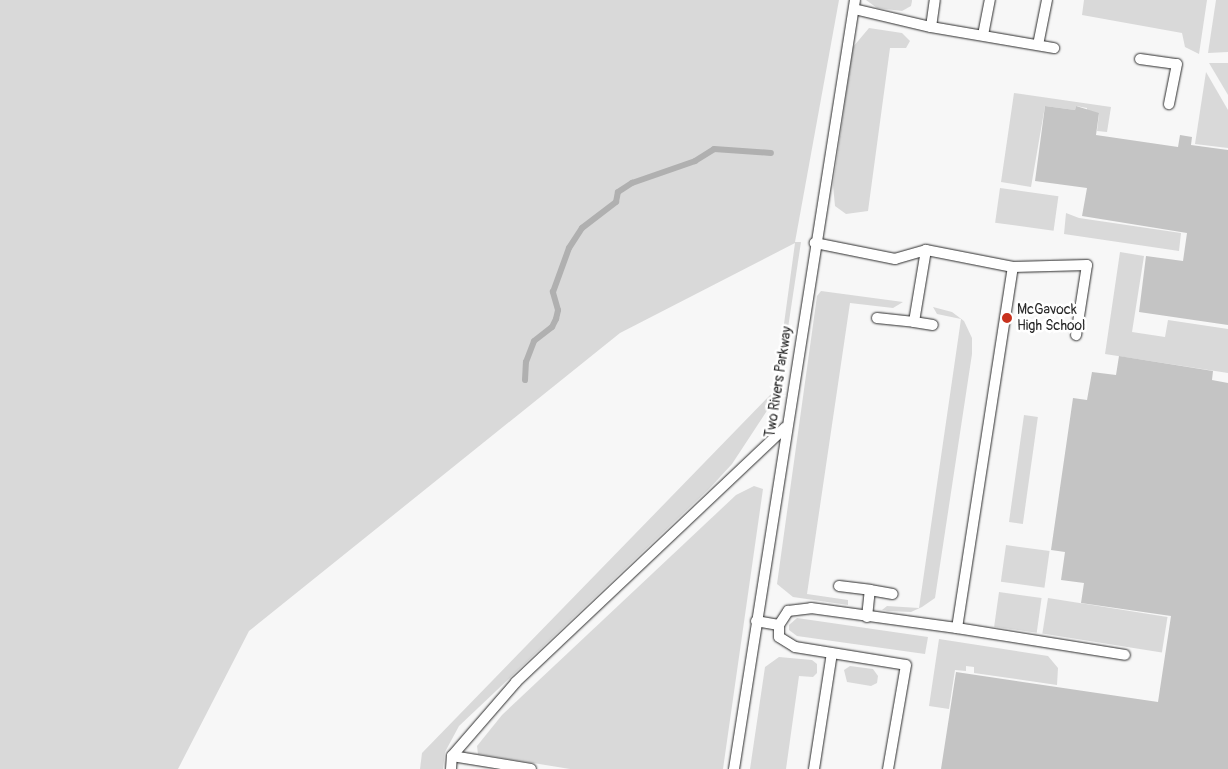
<!DOCTYPE html>
<html>
<head>
<meta charset="utf-8">
<style>
	body { margin:0 }
	#map { position:relative; width:1228px; height:769px; overflow:hidden; background:#f7f7f7; font-family:Pangolin,sans-serif }
	div>[style] { position:absolute }
	[style*='--x'] { left:calc(var(--x)*1px); top:calc(var(--y)*1px); width:calc(var(--w)*1px); rotate:calc(var(--a)*1deg) }
	.green>* { inset:0; background:#d9d9d9; transform-origin:0 0 }
	.stream>* { height:6px; margin:-3px; padding:0 3px; transform-origin:3px; border-radius:3px; background:#b0b0b0 }
	.building>* { inset:0; background:#c4c4c4 }
	.roads { filter:drop-shadow(0 0 1px #2b2b2b) drop-shadow(0 0 1px #2b2b2b) }
	.lane>* { height:10px; margin:-5px; padding:0 5px; transform-origin:5px; border-radius:5px; background:#fff }
	.dots>* { width:14px; height:14px; translate:-50% -50%; box-sizing:border-box; border:2px solid #fff; border-radius:50% }
	span { translate:-50% -50%; white-space:nowrap; text-align:center; line-height:1.15; -webkit-text-stroke:5px #fff; paint-order:stroke }
	.poi-label { font-size:14px; color:#2b2b2b }
	.left { translate:0 -50%; text-align:left }
	.street-label { font-size:14px; color:#2b2b2b }
</style>
</head>
<body>
<div id="map">
	<div class="green">
		<i style="clip-path:polygon(0 0,839px 0,795px 242px,801px 242px,778px 394px,732px 464px,709px 489px,459px 726px,445px 752px,443px 769px,420px 769px,422px 753px,775px 390px,795px 243px,620px 333px,249px 631px,178px 769px,0 769px)"></i>
		<i style="clip-path:polygon(866px 0,912px 0,912px 1px,911px 6px,902px 11px,877px 8px)"></i>
		<i style="clip-path:polygon(1084px 0,1207px 0,1199px 54px,1185px 47px,1182px 33px,1082px 15px)"></i>
		<i style="clip-path:polygon(1216px 0,1228px 0,1228px 52px,1208px 53px)"></i>
		<i style="clip-path:polygon(869px 28px,902px 33px,910px 41px,906px 48px,890px 48px,868px 211px,846px 214px,835px 206px,833px 185px,853px 47px)"></i>
		<i style="clip-path:polygon(1209px 63px,1228px 63px,1228px 95px)"></i>
		<i style="clip-path:polygon(1206px 72px,1228px 110px,1228px 148px,1195px 144px)"></i>
		<i style="clip-path:polygon(1014px 93px,1111px 107px,1107px 132px,1097px 131px,1099px 114px,1087px 112px,1087px 108px,1076px 106px,1075px 110px,1045px 106px,1031px 187px,1001px 182px)"></i>
		<i style="left:1000px;top:188px;width:59px;height:35px;rotate:8deg"></i>
		<i style="clip-path:polygon(1066px 213px,1079px 218px,1181px 233px,1179px 251px,1064px 234px)"></i>
		<i style="clip-path:polygon(1120px 252px,1144px 256px,1132px 332px,1165px 337px,1168px 320px,1228px 329px,1228px 373px,1105px 354px)"></i>
		<i style="clip-path:polygon(821px 291px,903px 302px,893px 308px,850px 303px,807px 594px,848px 600px,848px 605px,793px 597px,777px 584px,817px 296px)"></i>
		<i style="clip-path:polygon(933px 307px,952px 312px,964px 321px,972px 338px,972px 354px,935px 598px,922px 607px,911px 612px,888px 611px,882px 610px,887px 606px,919px 608px,961px 319px,937px 314px)"></i>
		<i style="left:1024px;top:415px;width:14px;height:108px;rotate:8deg"></i>
		<i style="clip-path:polygon(754px 486px,763px 489px,723px 769px,570px 769px,478px 754px,477px 746px,502px 715px,736px 495px)"></i>
		<i style="left:1006px;top:545px;width:44px;height:37px;rotate:8deg"></i>
		<i style="left:999px;top:592px;width:43px;height:35px;rotate:8deg"></i>
		<i style="left:1048px;top:598px;width:121px;height:36px;rotate:9deg"></i>
		<i style="clip-path:polygon(797px 618px,928px 637px,925px 654px,797px 636px,789px 630px,789px 625px)"></i>
		<i style="clip-path:polygon(939px 639px,1048px 656px,1058px 668px,1057px 685px,974px 673px,974px 667px,966px 666px,966px 671px,955px 670px,949px 709px,929px 706px)"></i>
		<i style="clip-path:polygon(779px 657px,812px 660px,817px 664px,817px 673px,813px 677px,799px 676px,786px 769px,750px 769px,765px 667px)"></i>
		<i style="clip-path:polygon(850px 666px,873px 669px,878px 676px,877px 683px,871px 686px,847px 682px,844px 670px)"></i>
	</div>
	<div class="stream">
		<i style="--x:525;--y:380;--w:18;--a:-87"></i>
		<i style="--x:526;--y:362;--w:22;--a:-69"></i>
		<i style="--x:534;--y:341;--w:23;--a:-38"></i>
		<i style="--x:552;--y:327;--w:9;--a:-63"></i>
		<i style="--x:556;--y:319;--w:9;--a:-77"></i>
		<i style="--x:558;--y:310;--w:19;--a:-106"></i>
		<i style="--x:553;--y:292;--w:47;--a:-70"></i>
		<i style="--x:569;--y:248;--w:24;--a:-57"></i>
		<i style="--x:582;--y:228;--w:43;--a:-37.4"></i>
		<i style="--x:616;--y:202;--w:10;--a:-79"></i>
		<i style="--x:618;--y:192;--w:17;--a:-33"></i>
		<i style="--x:632;--y:183;--w:67;--a:-19.2"></i>
		<i style="--x:695;--y:161;--w:22;--a:-32"></i>
		<i style="--x:714;--y:149;--w:57;--a:4"></i>
	</div>
	<div class="building">
		<i style="clip-path:polygon(1045px 106px,1075px 110px,1076px 106px,1099px 113px,1096px 135px,1178px 147px,1180px 135px,1192px 137px,1191px 145px,1228px 150px,1228px 325px,1139px 312px,1146px 256px,1183px 261px,1187px 233px,1082px 216px,1087px 188px,1035px 181px)"></i>
		<i style="clip-path:polygon(1119px 356px,1213px 371px,1212px 380px,1228px 383px,1228px 769px,941px 769px,956px 672px,1158px 702px,1171px 616px,1081px 603px,1084px 583px,1061px 580px,1065px 552px,1051px 550px,1073px 398px,1087px 400px,1092px 372px,1116px 375px)"></i>
	</div>
	<div class="roads">
		<div class="lane">
			<i style="--x:854;--y:9;--w:79;--a:13.2"></i>
			<i style="--x:931;--y:27;--w:125;--a:9.7"></i>
			<i style="--x:931;--y:27;--w:27;--a:-82"></i>
			<i style="--x:983;--y:35;--w:36;--a:-79"></i>
			<i style="--x:1038;--y:45;--w:46;--a:-78.7"></i>
			<i style="--x:1140;--y:59;--w:37;--a:8"></i>
			<i style="--x:1177;--y:64;--w:41;--a:101.3"></i>
			<i style="--x:926;--y:250;--w:73;--a:99.5"></i>
			<i style="--x:914;--y:322;--w:19;--a:9"></i>
			<i style="--x:1013;--y:267;--w:74;--a:-1.5"></i>
			<i style="--x:1087;--y:265;--w:71;--a:98.9"></i>
			<i style="--x:877;--y:318;--w:37;--a:6"></i>
			<i style="--x:839;--y:586;--w:31;--a:7"></i>
			<i style="--x:867;--y:617;--w:27;--a:-84"></i>
			<i style="--x:870;--y:590;--w:23;--a:10"></i>
			<i style="--x:756;--y:621;--w:23;--a:10"></i>
			<i style="--x:779;--y:625;--w:17;--a:-57"></i>
			<i style="--x:788;--y:611;--w:23;--a:-7"></i>
			<i style="--x:811;--y:608;--w:147;--a:7.8"></i>
			<i style="--x:957;--y:628;--w:365;--a:-81.2"></i>
			<i style="--x:1013;--y:267;--w:89;--a:-168.9"></i>
			<i style="--x:926;--y:250;--w:32;--a:164"></i>
			<i style="--x:895;--y:259;--w:82;--a:-168.7"></i>
			<i style="--x:779;--y:625;--w:12;--a:90"></i>
			<i style="--x:779;--y:637;--w:19;--a:32"></i>
			<i style="--x:795;--y:647;--w:112;--a:9.2"></i>
			<i style="--x:906;--y:665;--w:106;--a:99.8"></i>
			<i style="--x:957;--y:628;--w:170;--a:9.1"></i>
			<i style="--x:452;--y:756;--w:80;--a:9.3"></i>
			<i style="--x:451;--y:769;--w:13;--a:-86"></i>
			<i style="--x:452;--y:756;--w:98;--a:-49.1"></i>
			<i style="--x:516;--y:682;--w:370;--a:-43.4"></i>
			<i style="--x:734;--y:769;--w:778;--a:-81.06"></i>
			<i style="--x:814;--y:769;--w:117;--a:-81.2"></i>
		</div>
	</div>
	<div class="dots">
		<i style="left:1007px;top:318px;background:#c8321e"></i>
	</div>
	<div class="poi-label">
		<span class="left" style="left:1017px;top:318px">McGavock<br>High School</span>
	</div>
	<div class="street-label">
		<span style="left:779px;top:382px;rotate:-81deg">Two Rivers Parkway</span>
	</div>
</div>
</body>
</html>
